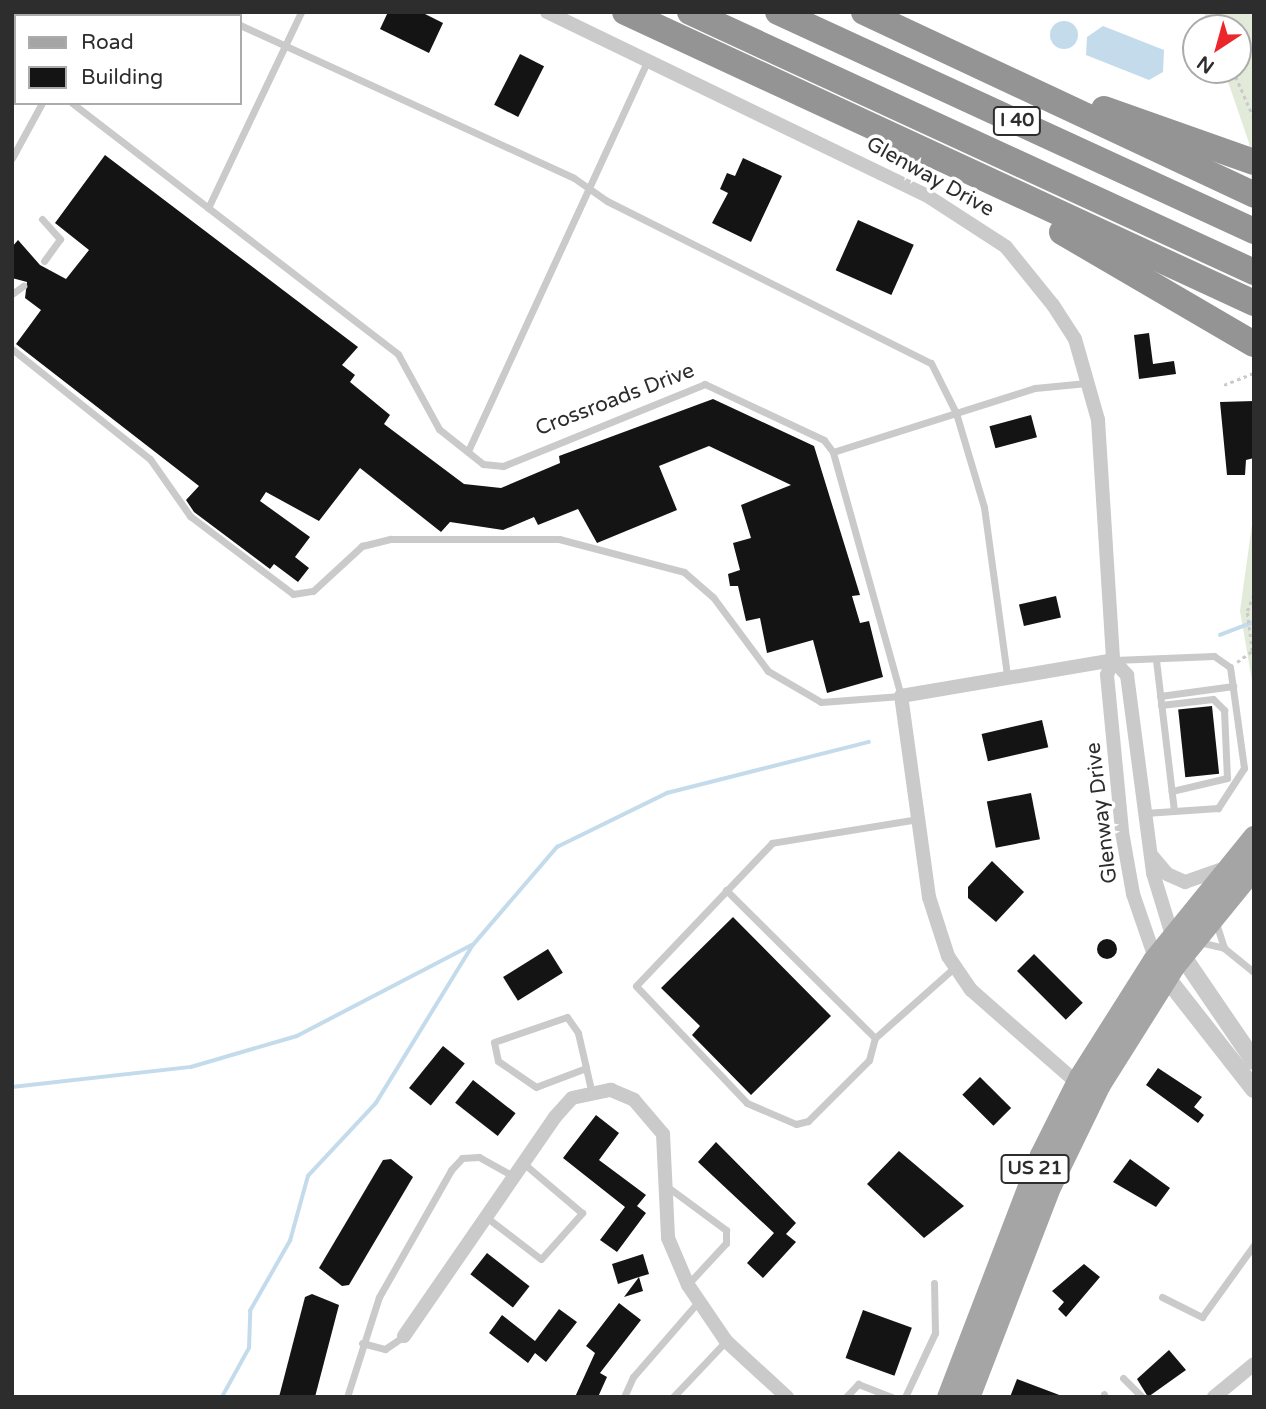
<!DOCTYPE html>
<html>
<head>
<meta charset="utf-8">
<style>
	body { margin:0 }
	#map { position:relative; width:1266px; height:1409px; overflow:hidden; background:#fff; font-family:"Varela Round",sans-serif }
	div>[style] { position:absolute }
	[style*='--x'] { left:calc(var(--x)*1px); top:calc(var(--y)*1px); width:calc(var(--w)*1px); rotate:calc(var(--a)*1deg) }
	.green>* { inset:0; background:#e2ebd9 }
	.water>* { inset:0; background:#c4dbec }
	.round { border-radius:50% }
	.stream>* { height:3.5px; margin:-1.75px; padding:0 1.75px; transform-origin:1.75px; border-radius:1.75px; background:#c4dbec }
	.building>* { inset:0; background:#141414; transform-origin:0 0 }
	.path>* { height:2.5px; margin-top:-1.25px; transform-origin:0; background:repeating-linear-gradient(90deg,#cacaca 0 3.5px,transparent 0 7px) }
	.service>* { height:7px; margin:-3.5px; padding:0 3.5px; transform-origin:3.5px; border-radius:3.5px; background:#cacaca }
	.minor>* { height:14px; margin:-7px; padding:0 7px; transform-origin:7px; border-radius:7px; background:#cacaca }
	.tertiary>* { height:18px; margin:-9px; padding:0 9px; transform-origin:9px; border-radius:9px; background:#cacaca }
	.primary>* { height:23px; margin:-11.5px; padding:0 11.5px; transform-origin:11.5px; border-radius:11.5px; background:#a5a5a5 }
	.motorway>* { height:26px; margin:-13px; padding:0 13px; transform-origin:13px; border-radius:13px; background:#949494 }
	span { translate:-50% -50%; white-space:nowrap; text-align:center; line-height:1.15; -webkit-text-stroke:7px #fff; paint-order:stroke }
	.shield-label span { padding:2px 5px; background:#fff; border:2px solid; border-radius:5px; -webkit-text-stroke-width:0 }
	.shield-label { font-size:19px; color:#2d2d2d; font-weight:700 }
	.street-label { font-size:21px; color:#2d2d2d }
	.frame { position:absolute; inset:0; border:14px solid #2d2d2d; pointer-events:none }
	.legend { position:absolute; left:14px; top:14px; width:228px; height:91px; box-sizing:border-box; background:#fff; border:2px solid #ababab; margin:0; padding:9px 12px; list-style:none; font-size:21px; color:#2d2d2d }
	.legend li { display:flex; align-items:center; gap:14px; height:35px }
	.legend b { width:35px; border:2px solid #ababab }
	.north { position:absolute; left:1182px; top:14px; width:70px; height:70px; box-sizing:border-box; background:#fff; border:2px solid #ababab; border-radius:50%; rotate:216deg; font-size:19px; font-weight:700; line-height:28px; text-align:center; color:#2d2d2d }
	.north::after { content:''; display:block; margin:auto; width:24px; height:32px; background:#ec272c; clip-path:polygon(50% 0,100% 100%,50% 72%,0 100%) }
</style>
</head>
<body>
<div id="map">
	<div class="green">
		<i style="clip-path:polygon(1204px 12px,1254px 12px,1254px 234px,1249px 143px,1224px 70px,1238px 70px,1238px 28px,1209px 28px)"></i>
		<i style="clip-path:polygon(1254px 510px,1254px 692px,1240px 611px)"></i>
	</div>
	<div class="water">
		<i class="round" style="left:1050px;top:21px;width:28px;height:28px"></i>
		<i style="clip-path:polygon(1103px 26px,1164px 50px,1163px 72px,1149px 80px,1086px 55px,1087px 37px)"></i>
	</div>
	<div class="stream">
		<i style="--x:1220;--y:635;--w:36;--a:-21"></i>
		<i style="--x:12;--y:1087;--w:180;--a:-6.4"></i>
		<i style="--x:191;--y:1067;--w:110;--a:-16.3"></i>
		<i style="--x:297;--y:1036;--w:197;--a:-27.5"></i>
		<i style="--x:222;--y:1397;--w:56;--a:-61.1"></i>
		<i style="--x:249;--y:1348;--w:37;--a:-88"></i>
		<i style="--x:250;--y:1311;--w:81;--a:-60.3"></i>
		<i style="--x:290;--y:1241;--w:67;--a:-74.5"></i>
		<i style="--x:308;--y:1176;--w:100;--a:-47"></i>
		<i style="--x:376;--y:1103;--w:185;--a:-58.5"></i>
		<i style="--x:473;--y:945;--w:129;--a:-49.4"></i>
		<i style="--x:557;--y:847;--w:123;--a:-26.1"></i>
		<i style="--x:667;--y:793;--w:208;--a:-14.2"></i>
	</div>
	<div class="building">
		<i style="clip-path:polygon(388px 12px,421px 12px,443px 23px,429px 53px,380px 29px)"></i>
		<i style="left:520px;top:54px;width:27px;height:57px;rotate:27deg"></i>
		<i style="clip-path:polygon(105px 155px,358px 347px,342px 365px,355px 375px,350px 382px,390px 415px,384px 424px,464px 484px,501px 488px,560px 463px,559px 456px,713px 399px,814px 446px,860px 595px,852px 596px,860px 623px,869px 621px,883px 677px,827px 693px,813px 640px,767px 653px,760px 618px,746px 621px,738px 586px,730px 586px,728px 574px,740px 570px,733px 543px,751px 538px,741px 505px,791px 485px,709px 446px,659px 466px,677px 510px,597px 543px,578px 509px,538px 525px,534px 517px,503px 530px,450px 522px,441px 532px,360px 468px,319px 521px,266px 492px,260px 501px,310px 537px,295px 557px,309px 568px,298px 582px,274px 564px,270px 569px,194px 512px,186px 500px,199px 486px,16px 344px,41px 310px,25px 298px,27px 282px,12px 278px,12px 247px,18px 240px,40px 265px,66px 279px,89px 250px,55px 223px)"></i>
		<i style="clip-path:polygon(743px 158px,782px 176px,751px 242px,712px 223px,728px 193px,720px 189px,727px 173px,735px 176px)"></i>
		<i style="left:858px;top:220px;width:61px;height:55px;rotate:24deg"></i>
		<i style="clip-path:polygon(1149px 333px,1153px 364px,1174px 361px,1176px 374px,1139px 379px,1134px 335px)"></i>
		<i style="clip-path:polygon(1254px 401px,1254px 458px,1246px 460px,1245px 475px,1227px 475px,1220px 402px)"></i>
		<i style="left:1031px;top:415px;width:23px;height:43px;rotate:75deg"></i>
		<i style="left:1056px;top:596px;width:22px;height:38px;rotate:77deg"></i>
		<i style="left:1212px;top:706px;width:68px;height:34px;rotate:84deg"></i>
		<i style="left:1042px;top:720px;width:28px;height:62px;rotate:77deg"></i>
		<i style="left:1031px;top:793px;width:47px;height:45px;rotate:79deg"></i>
		<i style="clip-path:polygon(992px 861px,1024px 892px,996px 922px,968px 898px,968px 887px)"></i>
		<i style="clip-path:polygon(733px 917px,831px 1016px,751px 1095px,692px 1035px,700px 1026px,661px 988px)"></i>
		<i class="round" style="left:1097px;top:939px;width:20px;height:20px"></i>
		<i style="left:548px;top:949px;width:28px;height:53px;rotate:58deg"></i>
		<i style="left:1034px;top:954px;width:69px;height:24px;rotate:45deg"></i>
		<i style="left:443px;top:1046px;width:28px;height:54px;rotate:39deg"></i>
		<i style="clip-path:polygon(1158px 1068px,1202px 1097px,1194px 1107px,1204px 1115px,1198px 1123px,1146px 1085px)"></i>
		<i style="left:980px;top:1077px;width:44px;height:25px;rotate:45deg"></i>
		<i style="left:473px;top:1080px;width:54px;height:29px;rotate:38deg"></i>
		<i style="clip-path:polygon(596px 1115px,619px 1133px,599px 1160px,646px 1195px,637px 1206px,646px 1213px,617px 1252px,600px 1240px,625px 1207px,563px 1158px)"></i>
		<i style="clip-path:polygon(716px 1142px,796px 1223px,786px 1234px,796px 1242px,763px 1278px,747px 1263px,774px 1233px,698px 1162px)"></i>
		<i style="clip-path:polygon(899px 1151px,964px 1206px,924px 1238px,867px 1184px)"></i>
		<i style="clip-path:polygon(391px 1159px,413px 1177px,349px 1285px,342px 1286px,319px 1268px,383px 1160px)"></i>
		<i style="clip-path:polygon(1130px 1159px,1170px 1188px,1156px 1207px,1113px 1182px)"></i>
		<i style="left:487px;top:1253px;width:54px;height:27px;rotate:38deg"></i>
		<i style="clip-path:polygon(643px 1254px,649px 1274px,639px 1277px,643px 1291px,624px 1297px,639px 1277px,618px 1284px,612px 1264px)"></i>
		<i style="clip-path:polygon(1084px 1264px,1100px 1277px,1066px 1317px,1058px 1309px,1064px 1302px,1052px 1291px)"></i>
		<i style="clip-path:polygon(312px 1294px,339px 1305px,315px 1397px,279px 1397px,305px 1297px)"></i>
		<i style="clip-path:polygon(619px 1303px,641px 1320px,600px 1373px,607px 1377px,598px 1397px,575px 1397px,595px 1353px,586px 1346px)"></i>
		<i style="clip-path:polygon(559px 1309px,577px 1322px,546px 1362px,535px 1353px,528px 1363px,489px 1333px,502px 1315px,535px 1341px)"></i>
		<i style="left:863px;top:1310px;width:52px;height:51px;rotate:20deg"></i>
		<i style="clip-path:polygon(1169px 1350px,1186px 1370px,1148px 1397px,1137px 1379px)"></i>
		<i style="clip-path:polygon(1017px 1379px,1062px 1396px,1062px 1397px,1010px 1397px)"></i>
	</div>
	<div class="path">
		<i style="--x:1220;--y:12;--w:16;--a:76"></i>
		<i style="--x:1233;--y:70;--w:52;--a:66.4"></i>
		<i style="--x:1224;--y:385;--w:32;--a:-22"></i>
		<i style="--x:1237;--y:662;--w:19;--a:-36"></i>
		<i style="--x:1252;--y:651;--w:40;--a:-97.1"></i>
		<i style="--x:1247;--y:611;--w:18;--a:-68"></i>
	</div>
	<div class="service">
		<i style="--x:211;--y:12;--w:10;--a:24"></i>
		<i style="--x:81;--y:16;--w:4;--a:-76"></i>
		<i style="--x:240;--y:25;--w:367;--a:24.6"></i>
		<i style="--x:574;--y:178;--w:40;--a:34.9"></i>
		<i style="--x:607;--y:201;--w:362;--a:26.6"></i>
		<i style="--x:931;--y:363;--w:56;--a:63.4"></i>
		<i style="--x:956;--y:413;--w:98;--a:73.4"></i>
		<i style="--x:984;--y:507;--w:169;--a:82.2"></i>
		<i style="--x:12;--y:158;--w:63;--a:-61.4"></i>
		<i style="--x:208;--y:208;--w:217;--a:-64.6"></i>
		<i style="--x:42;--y:219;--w:27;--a:48"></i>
		<i style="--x:60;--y:239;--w:27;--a:126"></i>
		<i style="--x:12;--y:294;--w:14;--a:-36"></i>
		<i style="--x:12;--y:349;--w:176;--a:38.6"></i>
		<i style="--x:150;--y:459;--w:70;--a:54.9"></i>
		<i style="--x:190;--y:516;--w:129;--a:37.1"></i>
		<i style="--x:293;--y:594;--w:20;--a:-9"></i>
		<i style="--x:313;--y:591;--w:67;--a:-42.6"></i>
		<i style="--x:362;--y:546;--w:30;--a:-14"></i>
		<i style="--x:391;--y:539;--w:168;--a:0"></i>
		<i style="--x:559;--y:539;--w:129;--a:14.8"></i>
		<i style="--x:684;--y:572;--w:38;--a:41"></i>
		<i style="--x:713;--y:597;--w:92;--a:53.4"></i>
		<i style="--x:768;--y:671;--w:61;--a:30.3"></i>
		<i style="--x:821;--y:702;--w:80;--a:-4.3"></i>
		<i style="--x:901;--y:696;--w:253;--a:-105.6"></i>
		<i style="--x:833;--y:452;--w:15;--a:-127"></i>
		<i style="--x:824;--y:440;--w:132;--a:-154.8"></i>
		<i style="--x:705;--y:384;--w:218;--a:157.9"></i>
		<i style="--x:503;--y:466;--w:20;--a:-174"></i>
		<i style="--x:483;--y:464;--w:56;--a:-141.5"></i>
		<i style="--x:439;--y:429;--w:85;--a:-118.7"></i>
		<i style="--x:398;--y:354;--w:411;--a:-142.4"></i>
		<i style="--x:468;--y:451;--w:429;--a:-65.3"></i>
		<i style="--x:833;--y:452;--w:212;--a:-17.6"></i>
		<i style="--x:1035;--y:388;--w:52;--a:-5.5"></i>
		<i style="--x:1114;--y:660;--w:100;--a:-2.3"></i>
		<i style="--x:1214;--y:656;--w:19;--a:35"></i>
		<i style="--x:1230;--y:667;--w:102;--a:82.1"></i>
		<i style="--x:1244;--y:768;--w:48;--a:123"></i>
		<i style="--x:1218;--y:808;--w:73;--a:176.1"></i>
		<i style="--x:1156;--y:660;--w:152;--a:83.2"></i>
		<i style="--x:1160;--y:696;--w:74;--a:-7.8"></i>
		<i style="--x:1161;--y:705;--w:52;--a:-6.6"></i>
		<i style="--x:1213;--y:699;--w:16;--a:45"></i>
		<i style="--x:1224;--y:710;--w:68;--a:87.5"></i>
		<i style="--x:1227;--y:778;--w:57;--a:166.7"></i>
		<i style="--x:918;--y:819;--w:148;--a:170.7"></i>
		<i style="--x:772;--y:843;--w:197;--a:133.6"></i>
		<i style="--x:636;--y:986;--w:161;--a:46.5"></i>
		<i style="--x:747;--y:1103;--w:53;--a:23.2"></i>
		<i style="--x:796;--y:1124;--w:12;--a:-14"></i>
		<i style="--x:808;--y:1121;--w:86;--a:-45"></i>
		<i style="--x:869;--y:1060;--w:23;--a:-75"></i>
		<i style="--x:875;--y:1038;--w:107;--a:-41.6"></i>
		<i style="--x:726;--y:890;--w:210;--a:44.8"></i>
		<i style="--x:1216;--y:923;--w:26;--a:72"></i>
		<i style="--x:1199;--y:942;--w:26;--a:13"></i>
		<i style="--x:1224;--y:948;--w:38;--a:39"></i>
		<i style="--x:586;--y:1068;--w:53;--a:159.2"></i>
		<i style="--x:536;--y:1087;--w:46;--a:-145.6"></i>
		<i style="--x:498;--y:1061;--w:19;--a:-102"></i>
		<i style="--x:494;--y:1042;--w:77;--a:-18.9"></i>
		<i style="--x:567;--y:1017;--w:19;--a:55"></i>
		<i style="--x:578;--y:1033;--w:36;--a:77"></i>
		<i style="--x:586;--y:1068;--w:23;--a:77"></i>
		<i style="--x:669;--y:1188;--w:71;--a:36.4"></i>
		<i style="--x:726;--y:1230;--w:13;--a:90"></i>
		<i style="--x:726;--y:1243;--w:56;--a:132.8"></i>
		<i style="--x:486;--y:1217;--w:69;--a:37.4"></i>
		<i style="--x:541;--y:1259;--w:62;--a:-48.3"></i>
		<i style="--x:582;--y:1213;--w:77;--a:-139.7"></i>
		<i style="--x:1162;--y:1297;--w:45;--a:26.6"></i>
		<i style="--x:1202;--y:1317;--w:89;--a:-54.2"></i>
		<i style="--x:362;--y:1343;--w:24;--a:15"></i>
		<i style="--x:385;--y:1349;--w:23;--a:-34"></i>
		<i style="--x:1123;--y:1378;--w:27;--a:45"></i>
		<i style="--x:1104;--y:1394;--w:3;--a:72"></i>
		<i style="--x:347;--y:1397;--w:105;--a:-72.3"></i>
		<i style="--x:379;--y:1297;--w:146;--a:-60.4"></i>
		<i style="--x:451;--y:1170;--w:16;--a:-47"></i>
		<i style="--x:462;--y:1158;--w:17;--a:-3"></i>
		<i style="--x:479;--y:1157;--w:39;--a:29"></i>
		<i style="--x:624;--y:1397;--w:22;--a:-66"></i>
		<i style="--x:633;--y:1377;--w:99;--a:-49.1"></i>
		<i style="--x:673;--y:1397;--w:77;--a:-46.6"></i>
		<i style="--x:846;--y:1397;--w:18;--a:-47"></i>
		<i style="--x:858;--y:1384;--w:36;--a:21"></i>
		<i style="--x:905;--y:1397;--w:71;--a:-64.9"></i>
		<i style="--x:935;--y:1333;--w:50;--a:-91.1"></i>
	</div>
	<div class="minor">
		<i style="--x:547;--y:12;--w:421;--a:25.8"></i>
		<i style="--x:926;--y:195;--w:95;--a:33"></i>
		<i style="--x:1006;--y:247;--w:75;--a:51"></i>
		<i style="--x:1053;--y:305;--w:40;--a:57.1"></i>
		<i style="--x:1075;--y:339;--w:84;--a:74.1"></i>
		<i style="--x:1098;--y:420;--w:240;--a:86.4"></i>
		<i style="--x:1113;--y:660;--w:16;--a:112"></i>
		<i style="--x:1107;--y:675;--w:158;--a:84.5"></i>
		<i style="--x:1122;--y:832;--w:63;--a:79.9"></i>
		<i style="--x:1133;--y:894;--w:68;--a:71"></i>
		<i style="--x:1113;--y:660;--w:21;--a:47"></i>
		<i style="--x:1127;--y:675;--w:200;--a:82.5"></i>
		<i style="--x:1153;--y:873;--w:65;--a:73"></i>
		<i style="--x:1152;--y:856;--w:23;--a:50"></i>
		<i style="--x:1167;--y:874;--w:20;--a:24"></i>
		<i style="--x:1185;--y:882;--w:37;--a:-19"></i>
		<i style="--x:1083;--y:1088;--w:149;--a:-138.8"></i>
		<i style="--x:971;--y:990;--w:41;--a:-124.1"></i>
		<i style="--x:948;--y:956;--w:62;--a:-107.9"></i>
		<i style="--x:929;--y:897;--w:203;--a:-97.9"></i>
		<i style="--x:901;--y:696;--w:215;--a:-9.6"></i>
		<i style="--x:404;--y:1336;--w:266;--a:-55.4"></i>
		<i style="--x:555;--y:1117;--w:25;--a:-48"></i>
		<i style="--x:572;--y:1098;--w:40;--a:-12"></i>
		<i style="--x:611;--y:1090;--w:25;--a:23"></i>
		<i style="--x:634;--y:1100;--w:45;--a:49.5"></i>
		<i style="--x:663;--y:1134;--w:104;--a:87.2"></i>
		<i style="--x:668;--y:1238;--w:51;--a:66.9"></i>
		<i style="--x:688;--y:1285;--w:68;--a:55.8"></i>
		<i style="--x:726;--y:1341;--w:83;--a:42.6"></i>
		<i style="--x:1214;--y:1397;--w:52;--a:-39.5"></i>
	</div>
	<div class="tertiary">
		<i style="--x:1177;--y:948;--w:137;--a:55.7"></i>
		<i style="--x:1159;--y:968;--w:154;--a:51.9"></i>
	</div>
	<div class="primary">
		<i style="--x:948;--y:1397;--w:259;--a:-69"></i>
		<i style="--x:1041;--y:1155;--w:87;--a:-63.4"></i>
		<i style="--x:1080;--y:1077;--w:138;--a:-57.7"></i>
		<i style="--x:1154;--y:960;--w:159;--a:-50.9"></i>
		<i style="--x:968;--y:1397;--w:227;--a:-68.9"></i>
		<i style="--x:1050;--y:1185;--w:112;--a:-64.1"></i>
		<i style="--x:1099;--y:1084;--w:141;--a:-57.8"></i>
		<i style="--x:1174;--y:965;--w:127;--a:-50.8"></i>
	</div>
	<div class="motorway">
		<i style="--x:625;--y:12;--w:693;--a:24.83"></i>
		<i style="--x:690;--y:12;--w:621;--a:24.75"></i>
		<i style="--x:778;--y:12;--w:524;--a:24.71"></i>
		<i style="--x:864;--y:12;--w:431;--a:25.1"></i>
		<i style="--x:1104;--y:109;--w:159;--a:19.5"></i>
		<i style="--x:1062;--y:232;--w:222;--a:30.3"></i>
	</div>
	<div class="shield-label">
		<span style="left:1017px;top:121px">I 40</span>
		<span style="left:1035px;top:1169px">US 21</span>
	</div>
	<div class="street-label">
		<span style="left:930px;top:177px;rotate:29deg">Glenway Drive</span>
		<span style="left:615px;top:400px;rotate:-21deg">Crossroads Drive</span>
		<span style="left:1102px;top:813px;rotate:-97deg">Glenway Drive</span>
	</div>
	<div class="frame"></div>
	<ul class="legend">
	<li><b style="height:9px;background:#a5a5a5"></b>Road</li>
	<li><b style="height:19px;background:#141414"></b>Building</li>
	</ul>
	<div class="north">N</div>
</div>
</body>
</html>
